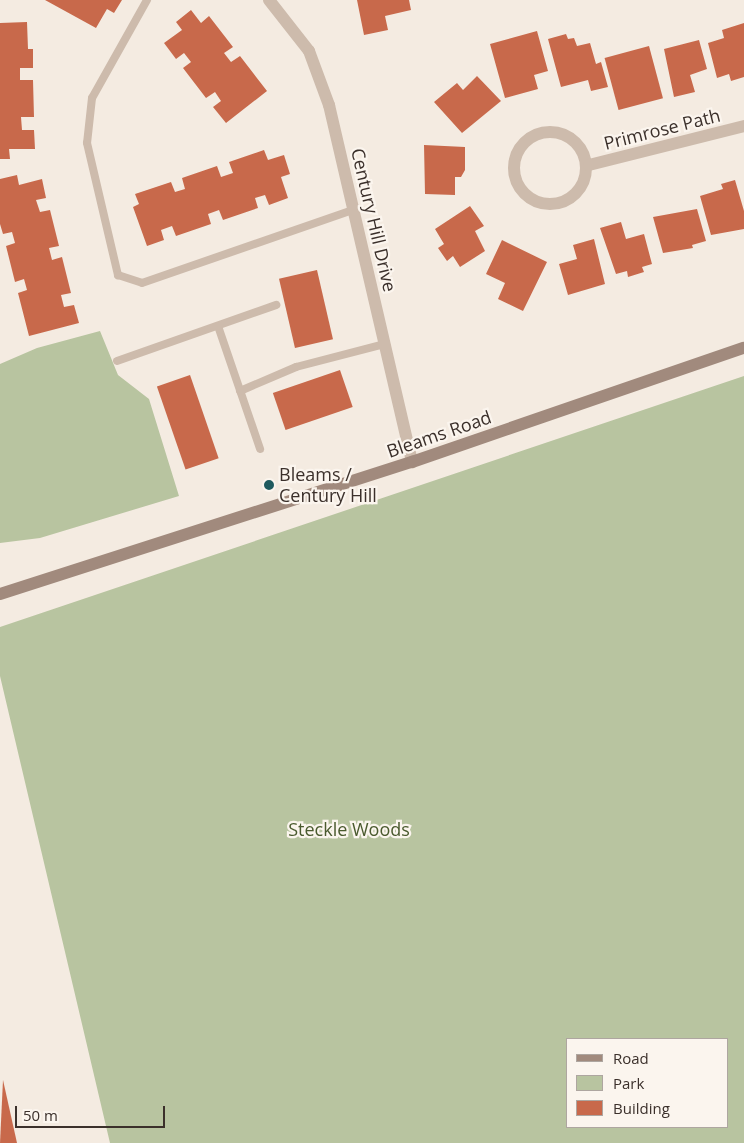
<!DOCTYPE html>
<html>
<head>
<meta charset="utf-8">
<style>
	body { margin:0 }
	#map { position:relative; width:744px; height:1143px; overflow:hidden; background:#f4ebe1; font-family:"Open Sans",sans-serif }
	div>[style] { position:absolute }
	[style*='--x'] { left:calc(var(--x)*1px); top:calc(var(--y)*1px); width:calc(var(--w)*1px); rotate:calc(var(--a)*1deg) }
	.green>* { inset:0; background:#b8c4a0 }
	.building>* { inset:0; background:#c8694b; transform-origin:0 0 }
	.lane>* { height:8px; margin:-4px; padding:0 4px; transform-origin:4px; border-radius:4px; background:#cdbbac }
	.street>* { height:12px; margin:-6px; padding:0 6px; transform-origin:6px; border-radius:6px; background:#cdbbac }
	.street>.ring { margin:-6px; padding:0; box-sizing:content-box; background:none; border:12px solid #cdbbac; border-radius:50% }
	.secondary>* { height:12px; margin:-6px; padding:0 6px; transform-origin:6px; border-radius:6px; background:#a18a7d }
	.dots>* { width:14px; height:14px; translate:-50% -50%; box-sizing:border-box; border:2px solid #fbf5ee; border-radius:50% }
	span { translate:-50% -50%; white-space:nowrap; text-align:center; line-height:1.15; -webkit-text-stroke:4.5px #fbf5ee; paint-order:stroke }
	.street-label { font-size:18px; color:#3b302b }
	.poi-label { font-size:18px; color:#3b302b }
	.left { translate:0 -50%; text-align:left }
	.park-label { font-size:18px; color:#4a5a2e }
	.legend { position:absolute; left:566px; top:1038px; width:162px; height:90px; box-sizing:border-box; background:#fbf5ee; border:1px solid #aea6a0; margin:0; padding:6px 9px; list-style:none; font-size:15px; color:#3b302b }
	.legend li { display:flex; align-items:center; gap:10px; height:25px }
	.legend b { width:25px; border:1px solid #aea6a0 }
	.scale { position:absolute; left:15px; top:1106px; width:150px; height:22px; box-sizing:border-box; border:2px solid #3b302b; border-top:0; padding-left:6px; font-size:15px; line-height:18px; white-space:nowrap; color:#3b302b; -webkit-text-stroke:4px #fbf5ee; paint-order:stroke }
</style>
</head>
<body>
<div id="map">
	<div class="green">
		<i style="clip-path:polygon(100px 331px,118px 375px,149px 399px,179px 496px,40px 538px,0 543px,0 364px,37px 348px)"></i>
		<i style="clip-path:polygon(evenodd,744px 376px,744px 1143px,110px 1143px,0 676px,0 627px,744px 376px,568px 1039px,728px 1039px,728px 1127px,568px 1127px,568px 1039px)"></i>
	</div>
	<div class="building">
		<i style="clip-path:polygon(45px 0,122px 0,114px 13px,107px 9px,96px 28px)"></i>
		<i style="clip-path:polygon(357px 0,409px 0,411px 10px,385px 16px,388px 30px,364px 35px)"></i>
		<i style="clip-path:polygon(191px 10px,201px 23px,209px 16px,233px 47px,224px 53px,231px 62px,240px 56px,267px 91px,226px 123px,213px 107px,221px 101px,215px 92px,206px 98px,183px 68px,191px 62px,184px 53px,176px 59px,164px 43px,182px 30px,176px 22px)"></i>
		<i style="clip-path:polygon(27px 22px,28px 49px,33px 49px,33px 68px,20px 68px,20px 80px,33px 80px,34px 117px,21px 117px,22px 130px,34px 130px,35px 149px,9px 149px,10px 159px,0 159px,0 23px)"></i>
		<i style="clip-path:polygon(744px 23px,744px 77px,731px 81px,729px 74px,717px 78px,708px 43px,724px 38px,722px 30px)"></i>
		<i style="clip-path:polygon(537px 31px,548px 71px,534px 75px,538px 89px,505px 98px,490px 44px)"></i>
		<i style="clip-path:polygon(566px 34px,568px 39px,574px 38px,577px 46px,590px 43px,596px 64px,601px 62px,608px 87px,591px 91px,588px 80px,561px 87px,548px 39px)"></i>
		<i style="clip-path:polygon(699px 40px,707px 69px,690px 75px,695px 92px,674px 97px,664px 49px)"></i>
		<i style="left:649px;top:46px;width:54px;height:46px;rotate:75deg"></i>
		<i style="clip-path:polygon(477px 76px,501px 101px,462px 133px,434px 102px,457px 83px,463px 90px)"></i>
		<i style="clip-path:polygon(424px 145px,465px 147px,465px 170px,461px 177px,455px 177px,455px 195px,425px 194px)"></i>
		<i style="clip-path:polygon(264px 150px,268px 160px,284px 155px,290px 174px,281px 177px,288px 198px,269px 205px,265px 195px,255px 198px,258px 208px,223px 220px,219px 210px,208px 214px,211px 224px,176px 236px,172px 226px,161px 230px,164px 240px,147px 246px,133px 207px,139px 204px,135px 194px,171px 182px,175px 192px,185px 189px,182px 178px,217px 166px,221px 177px,233px 173px,229px 162px)"></i>
		<i style="clip-path:polygon(17px 175px,19px 185px,42px 179px,46px 198px,36px 200px,40px 212px,50px 210px,59px 246px,49px 248px,52px 260px,62px 257px,71px 293px,61px 295px,64px 307px,74px 305px,79px 323px,29px 336px,18px 293px,27px 290px,24px 279px,15px 282px,6px 246px,15px 243px,12px 232px,3px 234px,0 224px,0 179px)"></i>
		<i style="clip-path:polygon(735px 180px,744px 211px,744px 229px,711px 235px,700px 196px,723px 189px,721px 184px)"></i>
		<i style="clip-path:polygon(470px 206px,484px 226px,475px 231px,485px 251px,460px 267px,453px 256px,447px 261px,438px 248px,444px 244px,435px 229px)"></i>
		<i style="clip-path:polygon(697px 209px,706px 241px,692px 245px,693px 248px,663px 253px,653px 217px)"></i>
		<i style="clip-path:polygon(621px 222px,626px 239px,644px 234px,652px 264px,642px 267px,644px 272px,628px 277px,627px 271px,616px 274px,600px 228px)"></i>
		<i style="clip-path:polygon(594px 239px,605px 284px,568px 295px,559px 264px,577px 259px,573px 245px)"></i>
		<i style="clip-path:polygon(502px 240px,547px 262px,523px 311px,498px 299px,505px 283px,486px 274px)"></i>
		<i style="left:317px;top:270px;width:71px;height:39px;rotate:77deg"></i>
		<i style="left:340px;top:370px;width:39px;height:71px;rotate:71deg"></i>
		<i style="left:190px;top:375px;width:88px;height:35px;rotate:71deg"></i>
		<i style="clip-path:polygon(3px 1080px,17px 1143px,0 1143px)"></i>
	</div>
	<div class="lane">
		<i style="--x:147;--y:0;--w:112;--a:119.3"></i>
		<i style="--x:92;--y:98;--w:45;--a:96.3"></i>
		<i style="--x:87;--y:143;--w:136;--a:76.8"></i>
		<i style="--x:118;--y:275;--w:25;--a:18"></i>
		<i style="--x:142;--y:283;--w:223;--a:-19.1"></i>
		<i style="--x:218;--y:326;--w:130;--a:71.1"></i>
		<i style="--x:117;--y:361;--w:169;--a:-19.4"></i>
		<i style="--x:240;--y:391;--w:61;--a:-23.2"></i>
		<i style="--x:296;--y:367;--w:91;--a:-14.6"></i>
	</div>
	<div class="street">
		<i style="--x:269;--y:0;--w:65;--a:51.9"></i>
		<i style="--x:309;--y:51;--w:58;--a:69.7"></i>
		<i style="--x:329;--y:105;--w:367;--a:76.9"></i>
		<i class="ring" style="left:514px;top:132px;width:60px;height:60px"></i>
		<i style="--x:589;--y:165;--w:160;--a:-14.1"></i>
	</div>
	<div class="secondary">
		<i style="--x:0;--y:594;--w:433;--a:-17.8"></i>
		<i style="--x:412;--y:462;--w:351;--a:-19"></i>
	</div>
	<div class="dots">
		<i style="left:269px;top:485px;background:#1f5a5e"></i>
	</div>
	<div class="street-label">
		<span style="left:662px;top:129px;rotate:-14deg">Primrose Path</span>
		<span style="left:374px;top:220px;rotate:77deg">Century Hill Drive</span>
		<span style="left:439px;top:434px;rotate:-19deg">Bleams Road</span>
	</div>
	<div class="poi-label">
		<span class="left" style="left:279px;top:485px">Bleams /<br>Century Hill</span>
	</div>
	<div class="park-label">
		<span style="left:349px;top:829px">Steckle Woods</span>
	</div>
	<ul class="legend">
	<li><b style="height:6px;background:#a18a7d"></b>Road</li>
	<li><b style="height:14px;background:#b8c4a0"></b>Park</li>
	<li><b style="height:14px;background:#c8694b"></b>Building</li>
	</ul>
	<div class="scale">50 m</div>
</div>
</body>
</html>
